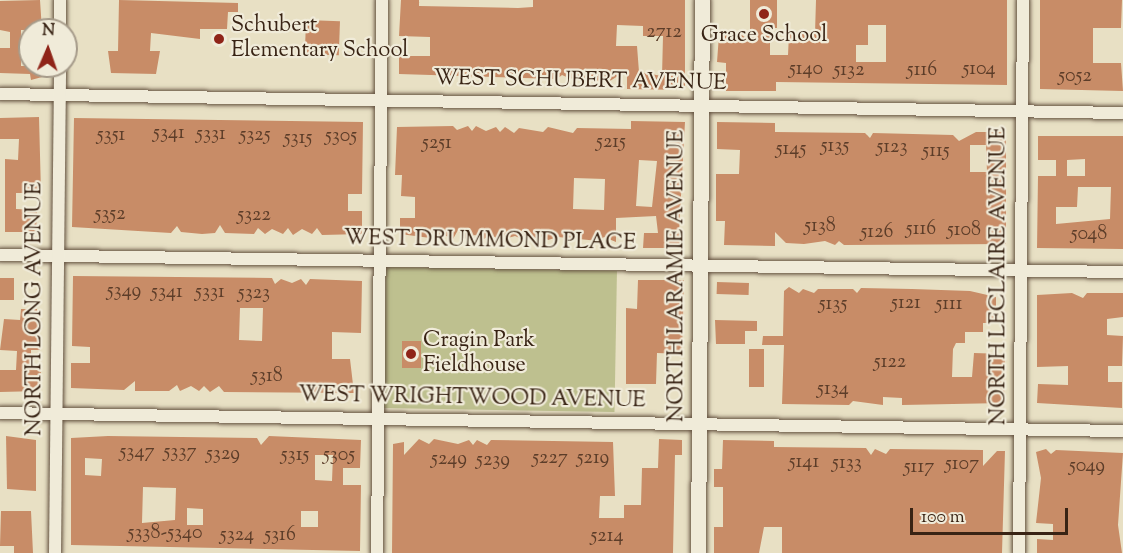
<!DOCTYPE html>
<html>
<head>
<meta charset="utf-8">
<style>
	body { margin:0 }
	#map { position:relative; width:1123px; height:553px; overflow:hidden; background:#e8e0c4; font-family:"Sorts Mill Goudy",serif }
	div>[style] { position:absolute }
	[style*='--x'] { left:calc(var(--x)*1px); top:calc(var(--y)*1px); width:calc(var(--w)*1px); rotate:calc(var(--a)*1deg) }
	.green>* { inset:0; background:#bec08f; transform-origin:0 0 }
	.building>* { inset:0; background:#c88c67; transform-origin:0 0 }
	.roads { filter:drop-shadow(0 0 2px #645240) drop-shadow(0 0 2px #645240) }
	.minor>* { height:12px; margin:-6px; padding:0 6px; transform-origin:6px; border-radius:6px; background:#f0ebd9 }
	.tertiary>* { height:15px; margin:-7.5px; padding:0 7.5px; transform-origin:7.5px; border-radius:7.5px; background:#f0ebd9 }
	.dots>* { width:16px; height:16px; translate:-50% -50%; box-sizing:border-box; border:3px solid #f0ebd9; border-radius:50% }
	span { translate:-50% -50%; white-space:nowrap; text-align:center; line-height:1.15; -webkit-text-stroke:4.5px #f0ebd9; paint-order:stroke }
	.number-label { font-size:20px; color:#5c3d29 }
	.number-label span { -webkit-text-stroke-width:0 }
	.poi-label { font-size:22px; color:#382314 }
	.left { translate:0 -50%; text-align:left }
	.street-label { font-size:22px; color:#382314 }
	.north { position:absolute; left:18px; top:18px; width:60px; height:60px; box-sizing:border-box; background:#f0ebd9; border:2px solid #a69b8a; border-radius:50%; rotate:2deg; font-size:16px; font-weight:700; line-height:24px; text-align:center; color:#382314 }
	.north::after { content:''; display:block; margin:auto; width:21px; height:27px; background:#8f2418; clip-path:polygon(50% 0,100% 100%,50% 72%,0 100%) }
	.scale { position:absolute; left:910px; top:508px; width:158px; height:27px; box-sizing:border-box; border:3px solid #382314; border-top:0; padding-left:8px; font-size:18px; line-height:21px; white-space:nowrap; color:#382314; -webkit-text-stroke:4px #f0ebd9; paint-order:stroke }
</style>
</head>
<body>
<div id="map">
	<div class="green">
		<i style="left:386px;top:267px;width:231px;height:141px;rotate:1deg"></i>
	</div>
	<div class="building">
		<i style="clip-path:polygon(40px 0,42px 30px,21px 30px,21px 66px,43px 66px,42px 77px,31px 80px,30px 74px,0 73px,0 48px,10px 48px,10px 32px,0 30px,0 1px)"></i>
		<i style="clip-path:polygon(119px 0,238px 3px,238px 12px,228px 12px,227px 29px,200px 29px,200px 39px,151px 33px,150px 51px,160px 51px,156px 74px,111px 73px,108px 51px,118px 51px)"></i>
		<i style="clip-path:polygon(evenodd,401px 0,419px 0,419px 6px,518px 8px,533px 7px,533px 0,685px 0,685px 90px,627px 89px,627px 70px,610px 81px,580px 80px,577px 74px,571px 79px,562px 75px,557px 79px,399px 74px,399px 56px,430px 56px,430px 37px,399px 36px,401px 0,617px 25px,643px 26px,643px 36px,663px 36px,662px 76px,639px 72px,637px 46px,616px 46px,617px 25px)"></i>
		<i style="clip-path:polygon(evenodd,750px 0,777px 0,777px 28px,770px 28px,770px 55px,788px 55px,789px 34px,815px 33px,816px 0,1007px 0,1007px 85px,776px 82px,776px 91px,726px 91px,726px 63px,717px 62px,719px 35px,739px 33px,750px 41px,750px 0,868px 25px,886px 25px,886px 62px,856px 62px,856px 45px,868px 45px,868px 25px)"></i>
		<i style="clip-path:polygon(1040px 0,1122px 0,1121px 28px,1093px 28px,1093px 63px,1121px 63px,1123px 91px,1040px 89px)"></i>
		<i style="left:306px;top:20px;width:34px;height:34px;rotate:2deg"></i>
		<i style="clip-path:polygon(39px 117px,41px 193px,16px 193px,16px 209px,37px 210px,36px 232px,5px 232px,5px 159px,18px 160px,19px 139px,0 139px,0 118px)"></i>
		<i style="clip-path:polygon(74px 118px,363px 122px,362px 194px,348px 194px,348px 211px,362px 211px,362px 234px,322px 235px,317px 228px,312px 234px,302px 229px,293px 235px,288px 228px,283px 234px,272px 229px,265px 234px,258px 228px,254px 234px,225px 233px,220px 225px,215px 233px,202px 234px,181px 232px,177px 226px,171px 233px,72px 227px)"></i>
		<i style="clip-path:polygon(evenodd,631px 121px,685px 122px,679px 233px,684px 233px,684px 248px,643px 248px,644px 233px,658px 233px,656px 216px,616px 218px,616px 242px,604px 237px,599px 241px,558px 237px,548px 240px,543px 236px,534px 240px,528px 236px,524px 240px,515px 236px,501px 240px,490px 235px,484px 239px,475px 235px,464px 239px,458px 230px,453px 239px,442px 234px,438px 239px,400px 234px,400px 218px,415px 218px,415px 197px,401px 196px,402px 175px,395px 175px,397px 127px,453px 126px,457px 130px,468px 126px,472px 131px,476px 126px,486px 131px,496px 127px,500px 132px,505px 127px,514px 133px,519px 128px,543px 132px,548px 127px,573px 133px,577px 128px,631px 129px,631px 121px,639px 160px,657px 161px,652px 207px,636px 206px,639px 160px,631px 121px,574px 178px,605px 179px,604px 210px,573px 209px,574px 178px)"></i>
		<i style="clip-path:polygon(evenodd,717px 122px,775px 123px,775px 132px,865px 133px,870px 138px,873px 133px,953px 135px,959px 141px,976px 132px,1006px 132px,1006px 244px,844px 245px,839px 241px,835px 245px,825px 241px,804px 244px,786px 243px,775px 232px,775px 246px,724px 245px,725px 221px,716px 221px,716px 174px,739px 174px,740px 150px,717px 149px,717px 122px,970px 145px,986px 145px,987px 172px,970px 172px,970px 145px)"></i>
		<i style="clip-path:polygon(evenodd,1038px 136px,1123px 136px,1123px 249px,1037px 248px,1038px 176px,1056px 176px,1056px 160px,1038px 160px,1038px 136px,1085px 159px,1085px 176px,1067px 176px,1067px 160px,1085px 159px,1038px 136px,1078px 187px,1111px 187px,1110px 219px,1056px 224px,1056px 207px,1077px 207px,1078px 187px)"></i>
		<i style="clip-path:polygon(evenodd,73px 276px,272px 278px,275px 284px,281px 279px,292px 283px,301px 279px,306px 285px,310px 279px,362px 281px,361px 333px,332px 332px,332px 359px,350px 359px,354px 393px,224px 392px,219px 386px,210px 392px,204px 386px,199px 391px,191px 386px,180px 391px,177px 385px,169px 391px,135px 391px,135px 381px,124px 390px,71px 388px,71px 363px,90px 363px,90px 347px,72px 346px,73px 276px,240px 308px,263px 308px,262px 341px,239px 340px,240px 308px)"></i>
		<i style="left:0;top:278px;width:14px;height:22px"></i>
		<i style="clip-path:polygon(638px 280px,684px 280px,682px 354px,657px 353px,656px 384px,626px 384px,626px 308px,637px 309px)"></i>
		<i style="left:717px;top:282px;width:32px;height:12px;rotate:2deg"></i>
		<i style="clip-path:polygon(789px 287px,799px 293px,803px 289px,814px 293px,818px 289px,853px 289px,857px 293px,861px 288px,912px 289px,970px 291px,996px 297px,996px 323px,983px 323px,983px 332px,965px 332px,965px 343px,956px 343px,953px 349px,952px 377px,972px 377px,974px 353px,1005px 354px,1004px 403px,902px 405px,902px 398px,883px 397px,883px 405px,853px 401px,849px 405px,782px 404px,784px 345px,762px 345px,763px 336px,783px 336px,784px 291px)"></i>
		<i style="clip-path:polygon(1072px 293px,1083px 298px,1087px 293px,1123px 293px,1123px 317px,1107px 319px,1107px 335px,1123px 336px,1122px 366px,1108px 366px,1108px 382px,1122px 382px,1122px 408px,1037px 403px,1038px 384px,1068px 385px,1068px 366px,1037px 367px,1037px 295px)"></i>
		<i style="clip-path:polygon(21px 309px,37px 309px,40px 350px,31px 350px,31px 367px,41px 372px,40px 391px,0 392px,0 370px,16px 370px,17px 351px,0 350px,4px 319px,20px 320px)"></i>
		<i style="clip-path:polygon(715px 320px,757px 321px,757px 331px,745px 331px,745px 344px,716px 344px)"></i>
		<i style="left:402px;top:341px;width:19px;height:27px"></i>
		<i style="left:749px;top:349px;width:15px;height:38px"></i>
		<i style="clip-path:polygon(6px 436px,36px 440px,36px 491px,7px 489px)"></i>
		<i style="clip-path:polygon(evenodd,108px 436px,257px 438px,261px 445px,269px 436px,361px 440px,360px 468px,343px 468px,343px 485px,361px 485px,360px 551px,71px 545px,71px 438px,108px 436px,315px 455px,333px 455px,332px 481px,315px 480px,315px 455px,108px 436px,85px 458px,102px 459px,101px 476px,85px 475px,85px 458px,108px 436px,143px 487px,176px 488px,175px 520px,142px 523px,143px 487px,108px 436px,187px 508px,203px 509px,203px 525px,187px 525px,187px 508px,108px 436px,301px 511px,318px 511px,318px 527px,301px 527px,301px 511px)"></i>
		<i style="clip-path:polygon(419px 439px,429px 444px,434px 439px,458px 444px,469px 440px,473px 445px,477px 440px,487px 445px,491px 440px,613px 442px,615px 496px,600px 496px,599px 518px,624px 518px,624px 505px,641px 505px,642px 468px,658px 468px,659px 439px,682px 440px,682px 455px,675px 455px,673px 553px,392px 553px,393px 444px,404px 442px,404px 455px)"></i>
		<i style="clip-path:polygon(723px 440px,774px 441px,774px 447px,866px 448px,871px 455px,875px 449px,886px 454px,890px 449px,983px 450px,983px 466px,997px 451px,1005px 451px,1002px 553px,782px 553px,782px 527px,764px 527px,759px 553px,714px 553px,714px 527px,723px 527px,723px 487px,714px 487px,714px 469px,722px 469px)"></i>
		<i style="clip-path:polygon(1046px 449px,1051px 454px,1056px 450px,1123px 453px,1118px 525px,1122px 553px,1037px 553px,1037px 539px,1053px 540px,1053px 524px,1036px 523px,1041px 478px,1036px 452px)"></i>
		<i style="clip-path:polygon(1px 511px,31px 511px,33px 553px,14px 553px,14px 546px,0 546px)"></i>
	</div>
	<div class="roads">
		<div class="minor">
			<i style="--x:60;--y:30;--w:30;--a:-90"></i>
			<i style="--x:0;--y:94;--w:1123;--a:0.97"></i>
			<i style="--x:0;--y:255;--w:1123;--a:0.87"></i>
			<i style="--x:0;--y:413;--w:1123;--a:0.92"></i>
			<i style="--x:55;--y:553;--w:487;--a:-89.4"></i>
			<i style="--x:377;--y:553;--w:553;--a:-89.48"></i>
			<i style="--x:1019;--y:553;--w:553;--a:-89.59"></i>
		</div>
		<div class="tertiary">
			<i style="--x:698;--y:553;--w:553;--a:-89.59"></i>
		</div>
	</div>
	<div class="dots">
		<i style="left:764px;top:14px;background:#8f2418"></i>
		<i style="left:219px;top:39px;background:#8f2418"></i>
		<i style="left:411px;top:354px;background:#8f2418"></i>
	</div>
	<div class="number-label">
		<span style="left:664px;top:32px">2712</span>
		<span style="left:806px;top:69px">5140</span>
		<span style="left:979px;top:69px">5104</span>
		<span style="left:849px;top:70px">5132</span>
		<span style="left:922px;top:70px">5116</span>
		<span style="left:1075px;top:76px">5052</span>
		<span style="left:169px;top:133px">5341</span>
		<span style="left:211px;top:134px">5331</span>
		<span style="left:111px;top:135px">5351</span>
		<span style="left:255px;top:135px">5325</span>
		<span style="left:341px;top:136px">5305</span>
		<span style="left:298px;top:138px">5315</span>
		<span style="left:611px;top:142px">5215</span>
		<span style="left:437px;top:143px">5251</span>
		<span style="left:835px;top:146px">5135</span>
		<span style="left:892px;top:147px">5123</span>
		<span style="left:791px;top:149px">5145</span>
		<span style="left:936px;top:151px">5115</span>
		<span style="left:110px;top:214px">5352</span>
		<span style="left:254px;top:215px">5322</span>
		<span style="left:820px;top:226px">5138</span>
		<span style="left:921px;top:229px">5116</span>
		<span style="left:964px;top:230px">5108</span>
		<span style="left:877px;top:232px">5126</span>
		<span style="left:1089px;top:234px">5048</span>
		<span style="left:124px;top:291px">5349</span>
		<span style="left:167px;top:292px">5341</span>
		<span style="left:210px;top:292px">5331</span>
		<span style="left:254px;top:293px">5323</span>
		<span style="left:906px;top:303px">5121</span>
		<span style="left:833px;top:304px">5135</span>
		<span style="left:949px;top:304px">5111</span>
		<span style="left:890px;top:362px">5122</span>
		<span style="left:267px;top:376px">5318</span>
		<span style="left:833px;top:389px">5134</span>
		<span style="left:137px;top:452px">5347</span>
		<span style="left:180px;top:452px">5337</span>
		<span style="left:223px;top:454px">5329</span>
		<span style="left:295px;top:455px">5315</span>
		<span style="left:339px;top:455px">5305</span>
		<span style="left:550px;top:458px">5227</span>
		<span style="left:593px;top:458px">5219</span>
		<span style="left:449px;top:459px">5249</span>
		<span style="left:493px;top:460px">5239</span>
		<span style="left:804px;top:462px">5141</span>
		<span style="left:847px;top:463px">5133</span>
		<span style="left:962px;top:464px">5107</span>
		<span style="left:1087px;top:466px">5049</span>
		<span style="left:919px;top:467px">5117</span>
		<span style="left:165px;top:533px">5338-5340</span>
		<span style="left:237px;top:535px">5324</span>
		<span style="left:280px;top:535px">5316</span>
		<span style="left:607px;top:536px">5214</span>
	</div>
	<div class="poi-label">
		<span class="left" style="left:231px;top:39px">Schubert<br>Elementary School</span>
		<span style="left:764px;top:37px">Grace School</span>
		<span class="left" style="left:423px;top:354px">Cragin Park<br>Fieldhouse</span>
	</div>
	<div class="street-label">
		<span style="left:580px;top:82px;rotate:1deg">WEST SCHUBERT AVENUE</span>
		<span style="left:490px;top:242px;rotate:1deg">WEST DRUMMOND PLACE</span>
		<span style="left:678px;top:276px;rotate:-90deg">NORTH LARAMIE AVENUE</span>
		<span style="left:1000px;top:276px;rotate:-90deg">NORTH LECLAIRE AVENUE</span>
		<span style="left:36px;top:309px;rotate:-90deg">NORTH LONG AVENUE</span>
		<span style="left:472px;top:399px;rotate:1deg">WEST WRIGHTWOOD AVENUE</span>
	</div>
	<div class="north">N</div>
	<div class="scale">100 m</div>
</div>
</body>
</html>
